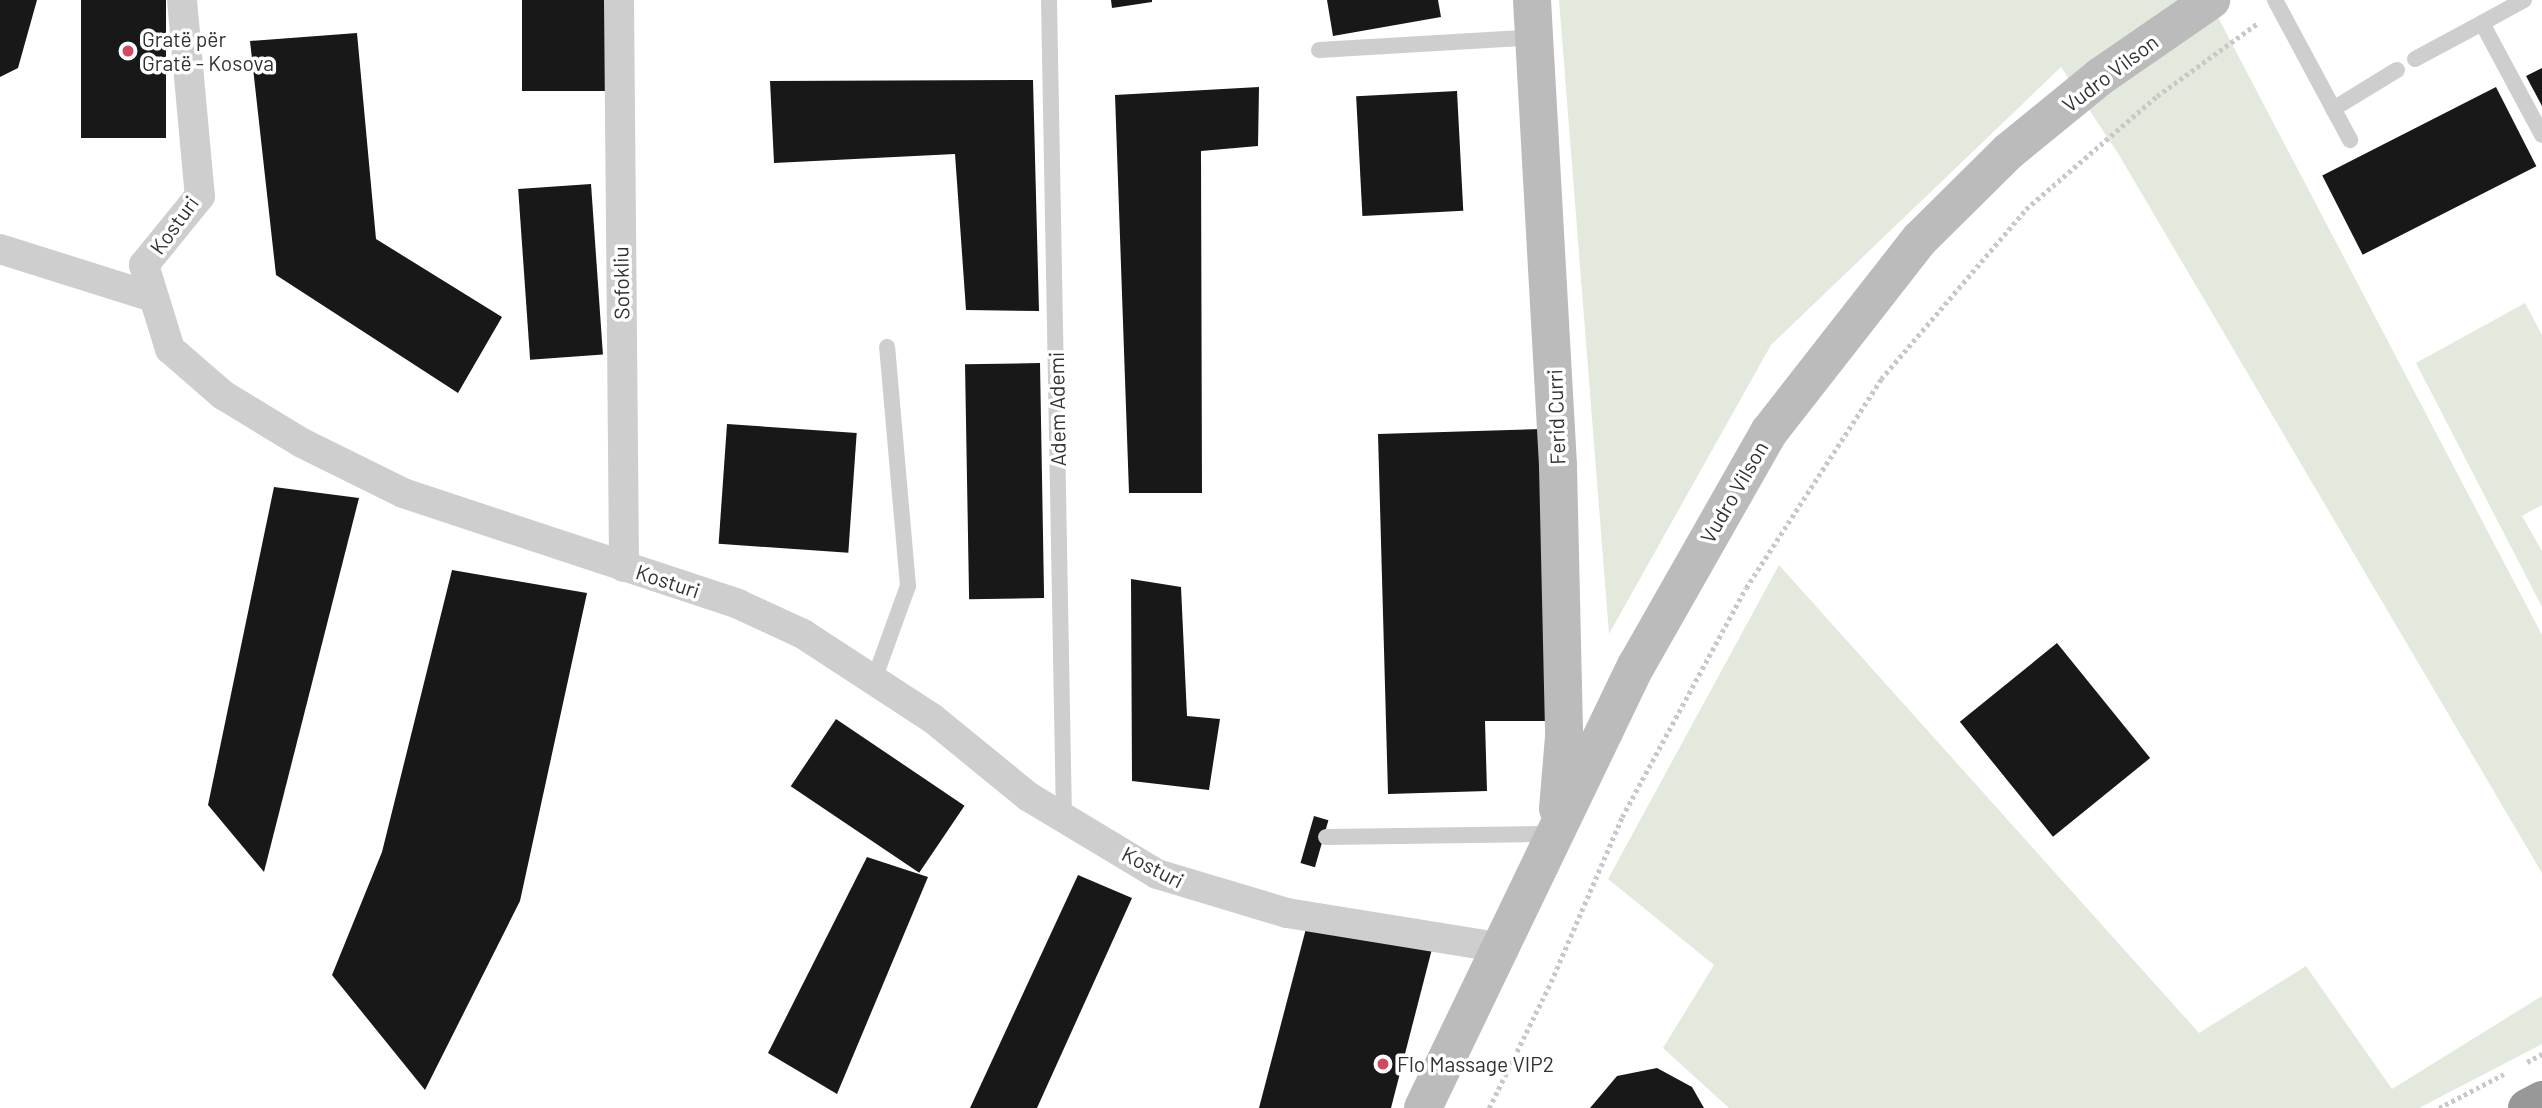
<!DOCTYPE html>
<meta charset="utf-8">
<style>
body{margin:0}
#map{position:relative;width:2542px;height:1108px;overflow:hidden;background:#fff;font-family:Barlow,sans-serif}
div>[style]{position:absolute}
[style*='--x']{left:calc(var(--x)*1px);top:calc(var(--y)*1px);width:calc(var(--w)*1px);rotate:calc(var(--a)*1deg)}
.green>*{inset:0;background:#e4e9de}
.building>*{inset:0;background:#181818;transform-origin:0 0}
.path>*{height:4.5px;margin-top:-2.25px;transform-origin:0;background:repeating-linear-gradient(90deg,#c8c8c8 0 3.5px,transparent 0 7px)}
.lane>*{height:16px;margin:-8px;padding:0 8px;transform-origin:8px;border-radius:8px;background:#cecece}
.street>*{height:30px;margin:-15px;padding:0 15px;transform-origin:15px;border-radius:15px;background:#cecece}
.secondary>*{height:38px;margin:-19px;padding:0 19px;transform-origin:19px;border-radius:19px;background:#bbb}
.highway>*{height:38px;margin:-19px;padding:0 19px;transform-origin:19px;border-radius:19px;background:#989898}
.dots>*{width:19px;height:19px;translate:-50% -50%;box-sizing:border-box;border:4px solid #fff;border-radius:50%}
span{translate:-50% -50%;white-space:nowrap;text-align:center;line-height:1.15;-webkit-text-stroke:7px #fff;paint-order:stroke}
.poi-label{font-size:21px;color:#313131}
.left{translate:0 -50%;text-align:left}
.street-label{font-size:21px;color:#313131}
</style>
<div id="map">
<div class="green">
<div style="clip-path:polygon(1559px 0,2209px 0,2542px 635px,2542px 873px,2119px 155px,2061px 67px,1771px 345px,1609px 634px)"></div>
<div style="clip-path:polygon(2525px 303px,2542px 335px,2542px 505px,2522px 516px,2542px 551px,2542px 607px,2416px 363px)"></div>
<div style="clip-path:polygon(1779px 565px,2199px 1033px,2306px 966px,2392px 1089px,2542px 996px,2542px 1044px,2419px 1108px,1729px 1108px,1663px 1048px,1714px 965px,1608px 879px)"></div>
</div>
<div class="building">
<div style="clip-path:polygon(0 0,37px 0,18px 68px,0 77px)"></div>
<div style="left:81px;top:0;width:85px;height:138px"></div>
<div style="left:522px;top:0;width:84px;height:91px"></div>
<div style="clip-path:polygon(1111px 0,1152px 0,1152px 2px,1112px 8px)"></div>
<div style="clip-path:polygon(1327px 0,1438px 0,1441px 17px,1333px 36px)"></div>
<div style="clip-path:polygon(357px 33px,376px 239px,502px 317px,458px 393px,276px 275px,250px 41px)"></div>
<div style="clip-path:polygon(2542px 68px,2542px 106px,2526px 76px)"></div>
<div style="clip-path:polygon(1033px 80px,1039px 311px,966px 310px,955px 154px,774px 163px,770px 81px)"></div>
<div style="clip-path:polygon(1259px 87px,1258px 146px,1201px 151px,1202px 493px,1129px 493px,1115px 95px)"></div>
<div style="left:2496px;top:87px;width:89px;height:195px;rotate:63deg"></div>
<div style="left:1457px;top:91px;width:120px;height:101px;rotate:87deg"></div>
<div style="left:591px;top:184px;width:171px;height:73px;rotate:86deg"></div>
<div style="left:1040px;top:363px;width:235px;height:75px;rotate:89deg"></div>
<div style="left:727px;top:424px;width:130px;height:120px;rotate:4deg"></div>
<div style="clip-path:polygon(1542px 429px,1556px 721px,1485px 721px,1487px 791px,1388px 794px,1378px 434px)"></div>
<div style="clip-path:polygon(274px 487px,359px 498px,264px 872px,208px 805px)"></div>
<div style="clip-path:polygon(452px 570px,587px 593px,520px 901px,425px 1090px,332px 975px,382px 852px)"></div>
<div style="clip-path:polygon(1131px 579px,1181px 587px,1187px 716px,1220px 719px,1209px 790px,1132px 781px)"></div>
<div style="left:2057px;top:643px;width:148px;height:125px;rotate:51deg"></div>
<div style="left:836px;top:719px;width:155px;height:81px;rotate:34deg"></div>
<div style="left:1314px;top:816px;width:15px;height:49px;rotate:16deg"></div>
<div style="clip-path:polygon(867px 857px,928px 877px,837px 1094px,768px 1053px)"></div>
<div style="clip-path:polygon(1078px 875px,1132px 898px,1037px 1108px,970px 1108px)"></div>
<div style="clip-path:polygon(1309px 917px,1432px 949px,1391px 1108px,1259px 1108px)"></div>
<div style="clip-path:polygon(1657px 1068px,1692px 1087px,1704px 1108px,1590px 1108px,1617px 1076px)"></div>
</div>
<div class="path">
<div style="--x:2527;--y:1062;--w:17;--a:-28"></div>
<div style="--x:1489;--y:1108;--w:140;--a:-63.8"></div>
<div style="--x:1551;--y:982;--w:180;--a:-66.7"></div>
<div style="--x:1622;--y:817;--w:260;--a:-61.6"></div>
<div style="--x:1746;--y:588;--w:249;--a:-57.1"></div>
<div style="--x:1881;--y:379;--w:223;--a:-49.5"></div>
<div style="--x:2026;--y:209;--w:173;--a:-40.8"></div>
<div style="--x:2157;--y:96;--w:125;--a:-35.9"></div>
<div style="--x:2439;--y:1108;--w:73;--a:-27.6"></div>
</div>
<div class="lane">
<div style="--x:1049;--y:0;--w:818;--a:88.95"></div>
<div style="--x:2275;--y:0;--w:159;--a:61.8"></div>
<div style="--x:2524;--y:0;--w:48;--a:151.3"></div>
<div style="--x:2482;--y:23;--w:127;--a:61.8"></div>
<div style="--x:1319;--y:50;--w:216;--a:-3.4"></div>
<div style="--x:2415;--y:59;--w:76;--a:-28.2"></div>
<div style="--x:2333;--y:109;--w:75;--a:-31.4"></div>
<div style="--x:875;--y:677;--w:97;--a:-70.1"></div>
<div style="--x:908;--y:586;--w:240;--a:-95"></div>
<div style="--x:1326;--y:837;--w:227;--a:-0.8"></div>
</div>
<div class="street">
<div style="--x:182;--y:0;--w:197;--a:84.8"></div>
<div style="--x:200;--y:196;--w:89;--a:129.1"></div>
<div style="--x:144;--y:265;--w:88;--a:72.8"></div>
<div style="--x:170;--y:349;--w:70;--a:41"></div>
<div style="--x:223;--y:395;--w:92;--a:31.3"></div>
<div style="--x:302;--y:443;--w:113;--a:26.3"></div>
<div style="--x:403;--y:493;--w:353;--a:18.3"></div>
<div style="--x:738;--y:604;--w:72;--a:24.8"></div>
<div style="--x:803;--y:634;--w:154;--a:33.1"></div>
<div style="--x:932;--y:718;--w:125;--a:39.2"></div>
<div style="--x:1029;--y:797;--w:149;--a:31"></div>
<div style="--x:1157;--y:874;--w:136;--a:16.7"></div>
<div style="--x:1287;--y:913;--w:218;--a:9.2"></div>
<div style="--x:619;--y:0;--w:567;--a:89.49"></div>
<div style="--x:0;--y:249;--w:159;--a:17.5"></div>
</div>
<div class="secondary">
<div style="--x:1532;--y:0;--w:467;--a:86.8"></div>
<div style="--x:1558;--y:466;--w:271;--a:88.7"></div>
<div style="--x:1564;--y:737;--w:72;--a:94.8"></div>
<div style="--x:1423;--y:1108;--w:491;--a:-64.3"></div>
<div style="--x:1636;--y:666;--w:269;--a:-60.4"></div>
<div style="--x:1769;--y:432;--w:245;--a:-52"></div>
<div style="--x:1920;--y:239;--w:125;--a:-44.7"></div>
<div style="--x:2009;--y:151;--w:119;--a:-39.2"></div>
<div style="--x:2101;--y:76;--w:134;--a:-34.6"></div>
</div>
<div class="highway">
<div style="--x:2527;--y:1108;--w:17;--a:-28"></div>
</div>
<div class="dots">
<div style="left:128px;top:51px;background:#d04a5d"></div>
<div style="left:1383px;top:1064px;background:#d04a5d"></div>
</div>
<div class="poi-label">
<span class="left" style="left:142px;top:51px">Gratë për<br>Gratë - Kosova</span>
<span class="left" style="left:1397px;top:1064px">Flo Massage VIP2</span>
</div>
<div class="street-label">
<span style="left:2110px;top:73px;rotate:-37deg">Vudro Vilson</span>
<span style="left:174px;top:225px;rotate:-54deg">Kosturi</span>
<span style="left:621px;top:283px;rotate:-91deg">Sofokliu</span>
<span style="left:1057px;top:409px;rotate:-91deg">Adem Ademi</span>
<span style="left:1556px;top:417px;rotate:-92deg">Ferid Curri</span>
<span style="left:1734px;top:492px;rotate:-60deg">Vudro Vilson</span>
<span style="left:668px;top:581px;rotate:18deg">Kosturi</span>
<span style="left:1153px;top:867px;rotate:27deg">Kosturi</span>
</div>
</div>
